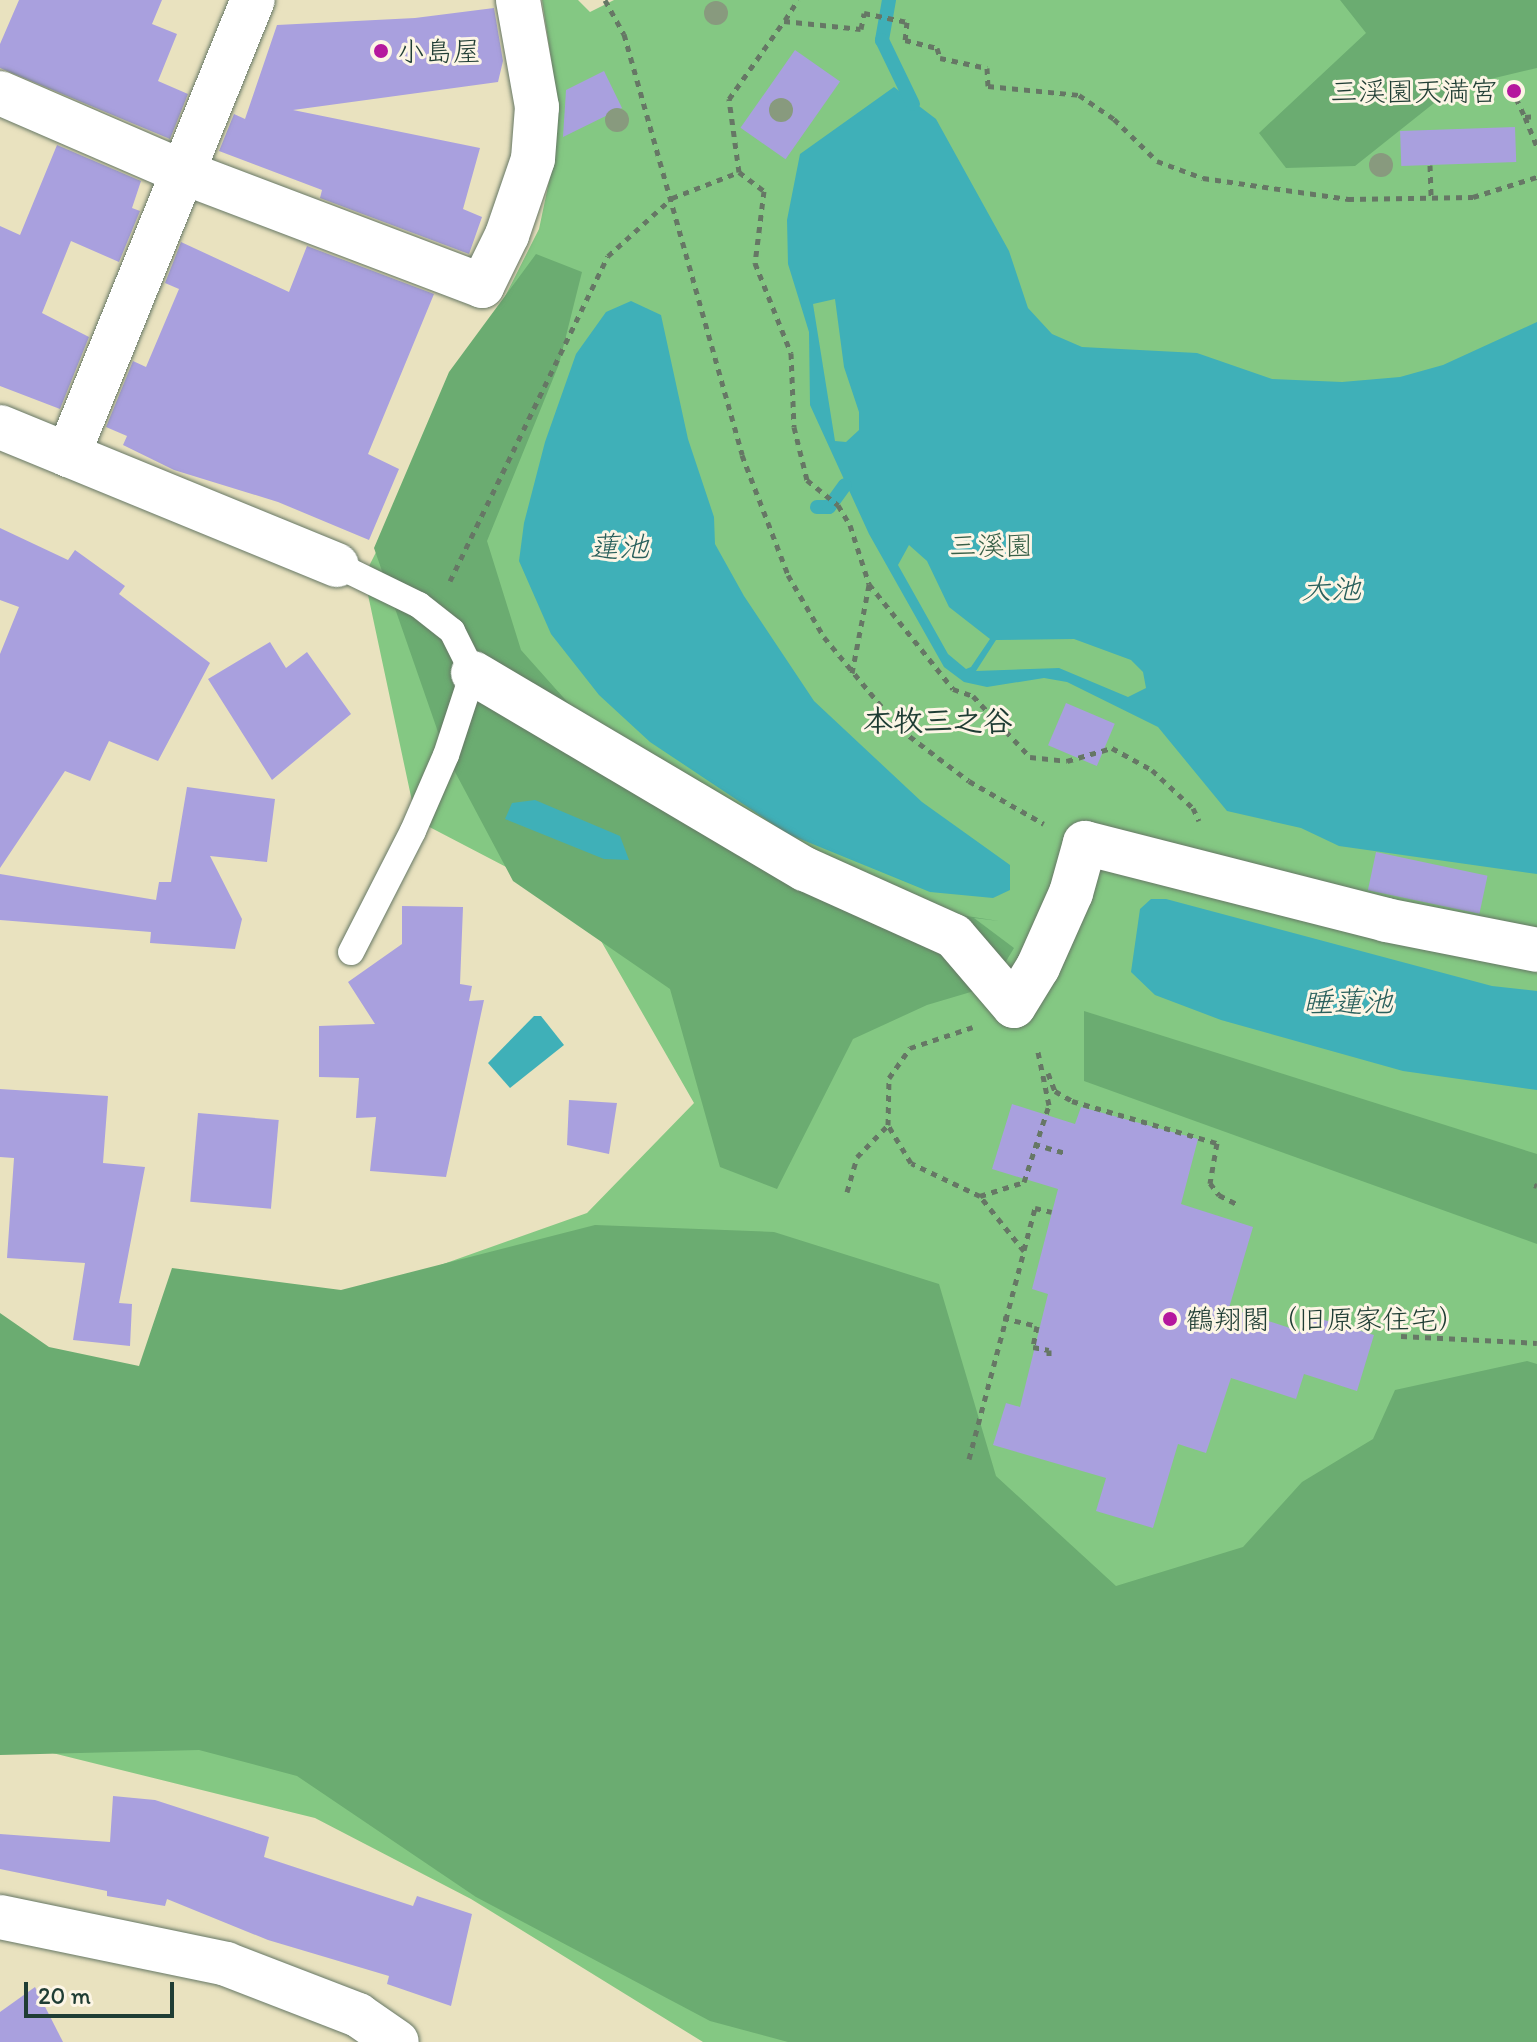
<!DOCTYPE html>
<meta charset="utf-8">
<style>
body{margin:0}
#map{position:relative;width:1537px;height:2042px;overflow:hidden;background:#e9e2bf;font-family:Itim,"Klee One",sans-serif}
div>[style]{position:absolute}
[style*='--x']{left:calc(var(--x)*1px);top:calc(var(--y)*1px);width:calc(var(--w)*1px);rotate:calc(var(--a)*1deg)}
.green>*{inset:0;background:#84c883}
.forest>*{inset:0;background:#6bac71}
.water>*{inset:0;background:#3fb0b8}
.stream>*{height:14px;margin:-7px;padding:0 7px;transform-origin:7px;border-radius:7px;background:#3fb0b8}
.building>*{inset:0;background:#a9a0de;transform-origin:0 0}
.path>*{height:5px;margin-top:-2.5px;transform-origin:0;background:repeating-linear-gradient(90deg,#667765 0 6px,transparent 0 12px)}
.roads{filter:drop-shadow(0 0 2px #667765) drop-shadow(0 0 2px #667765)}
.lane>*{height:26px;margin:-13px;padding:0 13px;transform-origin:13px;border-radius:13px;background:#fff}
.street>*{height:44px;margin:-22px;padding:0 22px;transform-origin:22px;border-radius:22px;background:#fff}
.secondary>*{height:44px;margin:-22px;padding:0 22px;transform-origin:22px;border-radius:22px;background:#fff}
.trees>*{width:24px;height:24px;margin:-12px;border-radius:50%;background:#889a7e}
.dots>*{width:22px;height:22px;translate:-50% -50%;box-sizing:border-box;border:4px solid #fcf5e5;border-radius:50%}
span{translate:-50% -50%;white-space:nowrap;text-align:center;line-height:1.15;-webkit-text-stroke:6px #fcf5e5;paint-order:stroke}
.poi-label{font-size:28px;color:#1f3d34}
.left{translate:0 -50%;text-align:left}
.right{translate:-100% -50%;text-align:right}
.park-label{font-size:28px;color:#386048}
.water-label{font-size:30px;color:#29605c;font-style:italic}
.neighbourhood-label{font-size:30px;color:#1f3d34;font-weight:700}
.scale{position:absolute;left:24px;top:1982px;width:150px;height:36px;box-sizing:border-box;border:4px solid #1f3d34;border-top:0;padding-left:10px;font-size:24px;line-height:28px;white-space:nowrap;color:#1f3d34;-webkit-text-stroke:6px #fcf5e5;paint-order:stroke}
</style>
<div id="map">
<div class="green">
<div style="clip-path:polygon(542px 0,578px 0,590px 12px,614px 0,1537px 0,1537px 2042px,703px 2042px,471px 1899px,315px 1818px,0 1740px,131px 1375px,587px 1213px,694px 1103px,581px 906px,416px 820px,364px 576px,539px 229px,555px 153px,553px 71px)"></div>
</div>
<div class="forest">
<div style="clip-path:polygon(1340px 0,1537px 0,1537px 68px,1453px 88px,1355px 166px,1286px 168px,1259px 133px,1366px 33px)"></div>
<div style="clip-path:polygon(536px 254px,582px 272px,559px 364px,487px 541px,521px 650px,595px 733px,902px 906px,999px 921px,974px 918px,1014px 948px,991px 986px,927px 1005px,853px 1039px,777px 1189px,720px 1167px,670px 989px,513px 881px,446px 755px,374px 548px,449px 372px)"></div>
<div style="clip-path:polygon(1084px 1011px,1537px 1154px,1537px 1244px,1084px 1081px)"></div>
<div style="clip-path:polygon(595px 1225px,774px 1232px,939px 1284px,996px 1476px,1116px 1586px,1243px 1547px,1302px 1482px,1373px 1439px,1395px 1390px,1527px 1361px,1537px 1364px,1537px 2042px,788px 2042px,710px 2021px,476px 1897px,297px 1776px,199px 1750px,0 1755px,0 1313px,49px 1347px,139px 1366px,172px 1268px,341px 1290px)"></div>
</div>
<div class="water">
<div style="clip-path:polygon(evenodd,894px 87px,936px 119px,1009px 251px,1028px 308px,1052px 334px,1082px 347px,1197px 353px,1272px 379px,1342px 382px,1400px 377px,1443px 365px,1537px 322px,1537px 874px,1339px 846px,1301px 828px,1227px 811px,1158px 727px,1067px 682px,1044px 678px,987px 687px,964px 682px,944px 667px,869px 534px,810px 405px,809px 332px,788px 264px,787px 220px,800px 154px,894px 87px,835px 299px,844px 367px,859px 412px,859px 430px,846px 442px,835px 441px,813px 304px,835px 299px,894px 87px,909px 545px,927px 561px,949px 607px,990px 639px,971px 667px,966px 669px,948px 654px,898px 565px,909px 545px,894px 87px,1074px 639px,1131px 660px,1143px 672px,1146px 688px,1128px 697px,1059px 668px,976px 671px,996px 640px,1074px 639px)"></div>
<div style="clip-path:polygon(631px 301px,661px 315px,688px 439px,714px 517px,715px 544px,744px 596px,814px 701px,922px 802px,1010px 865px,1010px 890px,993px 898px,930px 892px,788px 834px,650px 742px,599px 695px,551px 634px,519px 561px,524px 523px,545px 442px,576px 354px,606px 312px)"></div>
<div style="clip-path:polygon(535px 800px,620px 836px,629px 860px,604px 859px,505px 819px,512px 803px)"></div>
<div style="clip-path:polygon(1151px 899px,1166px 899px,1492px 986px,1537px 991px,1537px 1090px,1403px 1071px,1221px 1020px,1155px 995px,1131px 972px,1140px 909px)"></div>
<div style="clip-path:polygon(534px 1016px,541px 1016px,564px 1045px,510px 1088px,488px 1063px)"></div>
</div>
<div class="stream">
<div style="--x:889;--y:0;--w:41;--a:99.9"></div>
<div style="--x:882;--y:40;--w:71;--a:64.2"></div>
<div style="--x:817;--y:507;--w:12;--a:0"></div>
<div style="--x:829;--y:507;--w:27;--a:-54"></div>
</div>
<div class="building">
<div style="clip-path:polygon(19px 0,162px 0,152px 24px,177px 34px,158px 81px,188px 94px,170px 139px,0 68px,0 44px)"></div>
<div style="clip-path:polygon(494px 8px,503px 61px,498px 82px,293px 110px,480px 148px,463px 209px,482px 217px,469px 254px,320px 198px,322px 190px,219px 151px,234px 114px,245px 119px,277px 25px,415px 18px)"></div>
<div style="left:795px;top:50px;width:55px;height:95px;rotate:35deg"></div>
<div style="clip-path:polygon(604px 71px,622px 108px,563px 137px,566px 90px)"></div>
<div style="left:1515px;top:127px;width:35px;height:115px;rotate:88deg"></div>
<div style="clip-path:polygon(57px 145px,141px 181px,132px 208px,140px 211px,119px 262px,71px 241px,42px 313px,89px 337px,60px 409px,0 386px,0 226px,20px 235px)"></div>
<div style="clip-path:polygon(181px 242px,289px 292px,307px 246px,434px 294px,368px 454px,399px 469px,369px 540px,278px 502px,174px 470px,123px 445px,127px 436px,106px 427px,133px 361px,146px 367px,179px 289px,165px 283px)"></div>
<div style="clip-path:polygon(0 528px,68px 560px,75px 550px,125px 586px,119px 594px,210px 663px,158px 761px,109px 741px,90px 781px,65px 771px,0 868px,0 654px,19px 607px,0 600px)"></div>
<div style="clip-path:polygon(270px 642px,286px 668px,307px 652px,351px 714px,272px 780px,208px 679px)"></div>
<div style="left:1066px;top:703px;width:53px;height:46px;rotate:23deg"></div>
<div style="clip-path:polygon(187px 787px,275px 799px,267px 862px,210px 856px,242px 919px,235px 949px,150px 943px,151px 932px,0 920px,0 874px,156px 900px,159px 882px,171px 882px)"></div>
<div style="left:1376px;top:852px;width:114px;height:39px;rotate:12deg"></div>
<div style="clip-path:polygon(402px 906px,463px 907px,460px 984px,472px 986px,469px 1001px,484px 1000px,446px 1177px,370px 1171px,376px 1117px,356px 1118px,359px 1078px,319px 1077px,319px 1026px,375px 1024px,348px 982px,402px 944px)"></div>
<div style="clip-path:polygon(0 1089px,108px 1096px,103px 1163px,145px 1167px,119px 1303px,132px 1304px,130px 1346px,73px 1340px,85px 1263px,7px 1258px,14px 1158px,0 1157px)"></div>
<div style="clip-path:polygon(569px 1100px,617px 1103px,609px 1154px,567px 1145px)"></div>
<div style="clip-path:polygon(1012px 1104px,1075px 1124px,1081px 1107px,1198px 1139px,1181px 1204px,1253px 1227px,1229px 1308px,1305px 1333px,1311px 1316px,1374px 1335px,1357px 1391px,1304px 1374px,1296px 1399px,1231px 1378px,1206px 1453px,1178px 1444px,1153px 1528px,1096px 1511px,1106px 1478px,993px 1445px,1006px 1403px,1020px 1407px,1048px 1294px,1032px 1289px,1058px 1189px,992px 1169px)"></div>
<div style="left:198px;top:1113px;width:81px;height:89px;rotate:5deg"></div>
<div style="clip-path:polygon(113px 1796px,155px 1800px,269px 1837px,264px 1857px,413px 1906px,417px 1896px,472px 1914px,451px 2006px,387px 1984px,389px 1976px,268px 1940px,167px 1899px,165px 1906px,107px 1896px,107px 1891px,0 1869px,0 1834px,110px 1842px)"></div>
<div style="clip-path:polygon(35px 1987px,63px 2042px,0 2042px,0 2012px)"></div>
</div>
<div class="path">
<div style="--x:605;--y:0;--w:39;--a:61"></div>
<div style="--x:624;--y:34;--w:437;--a:74.3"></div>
<div style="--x:742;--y:455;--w:129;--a:69"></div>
<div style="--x:788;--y:575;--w:72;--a:59.9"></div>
<div style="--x:824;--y:637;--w:119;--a:50.4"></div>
<div style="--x:900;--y:729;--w:86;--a:37"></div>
<div style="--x:969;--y:781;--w:86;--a:29.8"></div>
<div style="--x:785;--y:20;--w:24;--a:-57"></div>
<div style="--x:1516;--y:98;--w:21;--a:65"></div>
<div style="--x:1525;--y:117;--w:12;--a:-5"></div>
<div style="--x:1525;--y:117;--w:31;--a:68"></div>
<div style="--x:1430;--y:165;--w:33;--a:88"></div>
<div style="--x:739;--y:172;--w:31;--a:37"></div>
<div style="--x:764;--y:191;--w:73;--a:97.1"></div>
<div style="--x:755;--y:263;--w:97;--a:68.2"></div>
<div style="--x:791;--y:353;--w:74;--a:87.7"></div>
<div style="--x:794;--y:427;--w:55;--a:76.2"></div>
<div style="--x:807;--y:480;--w:40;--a:39"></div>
<div style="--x:838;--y:505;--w:23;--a:59"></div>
<div style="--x:850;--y:525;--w:62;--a:72.1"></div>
<div style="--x:869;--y:584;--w:134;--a:51.3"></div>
<div style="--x:953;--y:689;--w:21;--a:19"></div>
<div style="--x:973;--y:696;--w:83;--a:46.9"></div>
<div style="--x:1030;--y:757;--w:37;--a:6"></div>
<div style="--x:1067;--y:761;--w:47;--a:-16.1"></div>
<div style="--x:1112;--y:748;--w:46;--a:28.8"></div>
<div style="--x:1152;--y:770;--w:56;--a:42.8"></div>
<div style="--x:1193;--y:808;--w:14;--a:65"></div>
<div style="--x:450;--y:581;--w:361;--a:-64.1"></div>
<div style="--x:608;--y:256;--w:86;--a:-42.2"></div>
<div style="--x:672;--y:198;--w:72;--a:-21.2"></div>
<div style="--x:739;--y:172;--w:74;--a:-97.8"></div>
<div style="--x:729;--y:99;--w:95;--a:-54.8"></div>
<div style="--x:784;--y:21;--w:77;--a:5.9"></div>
<div style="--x:861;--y:29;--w:16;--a:-79"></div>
<div style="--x:864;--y:13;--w:44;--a:11.8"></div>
<div style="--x:907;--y:22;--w:18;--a:96"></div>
<div style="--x:905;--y:40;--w:33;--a:14"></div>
<div style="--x:937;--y:48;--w:10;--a:73"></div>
<div style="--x:940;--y:58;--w:48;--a:12"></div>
<div style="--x:987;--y:68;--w:18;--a:87"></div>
<div style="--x:988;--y:86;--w:91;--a:5.6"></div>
<div style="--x:1079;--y:95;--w:42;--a:34.4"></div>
<div style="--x:1114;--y:119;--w:60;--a:44.3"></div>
<div style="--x:1157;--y:161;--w:49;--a:20.3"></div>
<div style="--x:1203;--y:178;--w:147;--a:8.2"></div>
<div style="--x:1348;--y:199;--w:125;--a:-0.9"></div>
<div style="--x:1473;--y:197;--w:67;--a:-17.4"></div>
<div style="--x:852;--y:673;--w:90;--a:-79.1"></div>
<div style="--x:1048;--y:1073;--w:19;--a:69"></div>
<div style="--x:1055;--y:1091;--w:20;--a:30"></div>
<div style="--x:1072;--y:1101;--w:151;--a:16.2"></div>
<div style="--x:1217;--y:1143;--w:41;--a:99.9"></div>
<div style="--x:1210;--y:1183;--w:15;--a:53"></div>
<div style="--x:1219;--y:1195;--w:22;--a:27"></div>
<div style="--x:1034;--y:1144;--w:35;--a:16"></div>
<div style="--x:1534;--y:1185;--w:3;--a:18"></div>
<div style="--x:847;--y:1192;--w:36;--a:-74"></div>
<div style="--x:857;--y:1157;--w:45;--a:-45.9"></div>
<div style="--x:980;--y:1196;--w:46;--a:-17.7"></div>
<div style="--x:1024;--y:1182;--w:81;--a:-72"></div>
<div style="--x:1049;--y:1105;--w:59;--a:-101.7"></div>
<div style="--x:1024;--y:1250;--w:43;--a:-75.3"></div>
<div style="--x:1035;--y:1208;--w:17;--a:13"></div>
<div style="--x:1003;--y:1318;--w:35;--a:13"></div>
<div style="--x:1037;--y:1326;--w:21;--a:101"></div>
<div style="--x:1033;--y:1347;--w:16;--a:11"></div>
<div style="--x:1049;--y:1350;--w:7;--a:90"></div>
<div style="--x:1401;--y:1336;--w:136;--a:2.9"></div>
<div style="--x:969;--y:1459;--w:215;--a:-75.2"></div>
<div style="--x:1024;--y:1251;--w:70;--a:-128.7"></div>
<div style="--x:980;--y:1196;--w:76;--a:-154.4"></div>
<div style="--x:911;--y:1163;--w:44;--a:-121.2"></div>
<div style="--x:888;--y:1125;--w:47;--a:-88.8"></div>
<div style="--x:889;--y:1078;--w:37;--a:-55"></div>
<div style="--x:910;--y:1048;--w:66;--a:-18.4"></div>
</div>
<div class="roads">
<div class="lane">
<div style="--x:337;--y:565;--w:91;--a:26"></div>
<div style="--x:419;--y:605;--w:42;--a:38.2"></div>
<div style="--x:452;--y:631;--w:47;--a:63.4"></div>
<div style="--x:473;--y:673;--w:86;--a:108.2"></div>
<div style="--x:446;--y:755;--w:83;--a:113.5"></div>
<div style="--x:413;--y:831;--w:136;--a:117.1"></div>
</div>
<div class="street">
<div style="--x:0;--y:93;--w:202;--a:23.4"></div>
<div style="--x:185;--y:173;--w:318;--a:20.8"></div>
<div style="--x:482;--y:286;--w:57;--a:-63.9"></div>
<div style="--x:507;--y:235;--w:80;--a:-71.1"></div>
<div style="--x:533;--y:159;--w:52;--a:-85.6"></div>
<div style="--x:537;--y:107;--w:109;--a:-100.1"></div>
<div style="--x:0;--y:427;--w:364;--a:22.3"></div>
<div style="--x:68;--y:455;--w:491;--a:-67.9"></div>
<div style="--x:473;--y:673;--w:386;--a:30.6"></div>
<div style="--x:805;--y:869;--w:163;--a:24.2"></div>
<div style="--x:954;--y:936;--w:92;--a:49.4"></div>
<div style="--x:1014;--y:1006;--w:46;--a:-58.4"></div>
<div style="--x:1038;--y:967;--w:81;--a:-66"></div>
<div style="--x:1071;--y:893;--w:52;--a:-74.4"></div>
<div style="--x:1085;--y:843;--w:311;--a:14.3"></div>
<div style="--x:1386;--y:920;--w:154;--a:11.2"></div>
</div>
<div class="secondary">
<div style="--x:0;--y:1917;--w:231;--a:11.7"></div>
<div style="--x:226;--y:1964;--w:142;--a:21.1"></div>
<div style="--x:358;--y:2015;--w:47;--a:34.7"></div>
</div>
</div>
<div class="trees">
<div style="left:716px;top:13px"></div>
<div style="left:781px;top:110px"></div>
<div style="left:617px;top:120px"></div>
<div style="left:1381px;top:165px"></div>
</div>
<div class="dots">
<div style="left:381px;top:51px;background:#b5179e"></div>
<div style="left:1514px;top:91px;background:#b5179e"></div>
<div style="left:1170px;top:1319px;background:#b5179e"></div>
</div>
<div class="poi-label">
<span class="left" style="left:397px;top:51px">小島屋</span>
<span class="right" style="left:1498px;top:91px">三渓園天満宮</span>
<span class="left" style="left:1186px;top:1319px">鶴翔閣（旧原家住宅）</span>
</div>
<div class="park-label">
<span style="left:991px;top:545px">三溪園</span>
</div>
<div class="water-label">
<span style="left:619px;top:547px">蓮池</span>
<span style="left:1331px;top:589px">大池</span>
<span style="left:1348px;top:1002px">睡蓮池</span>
</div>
<div class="neighbourhood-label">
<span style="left:938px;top:721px">本牧三之谷</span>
</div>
<div class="scale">20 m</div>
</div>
